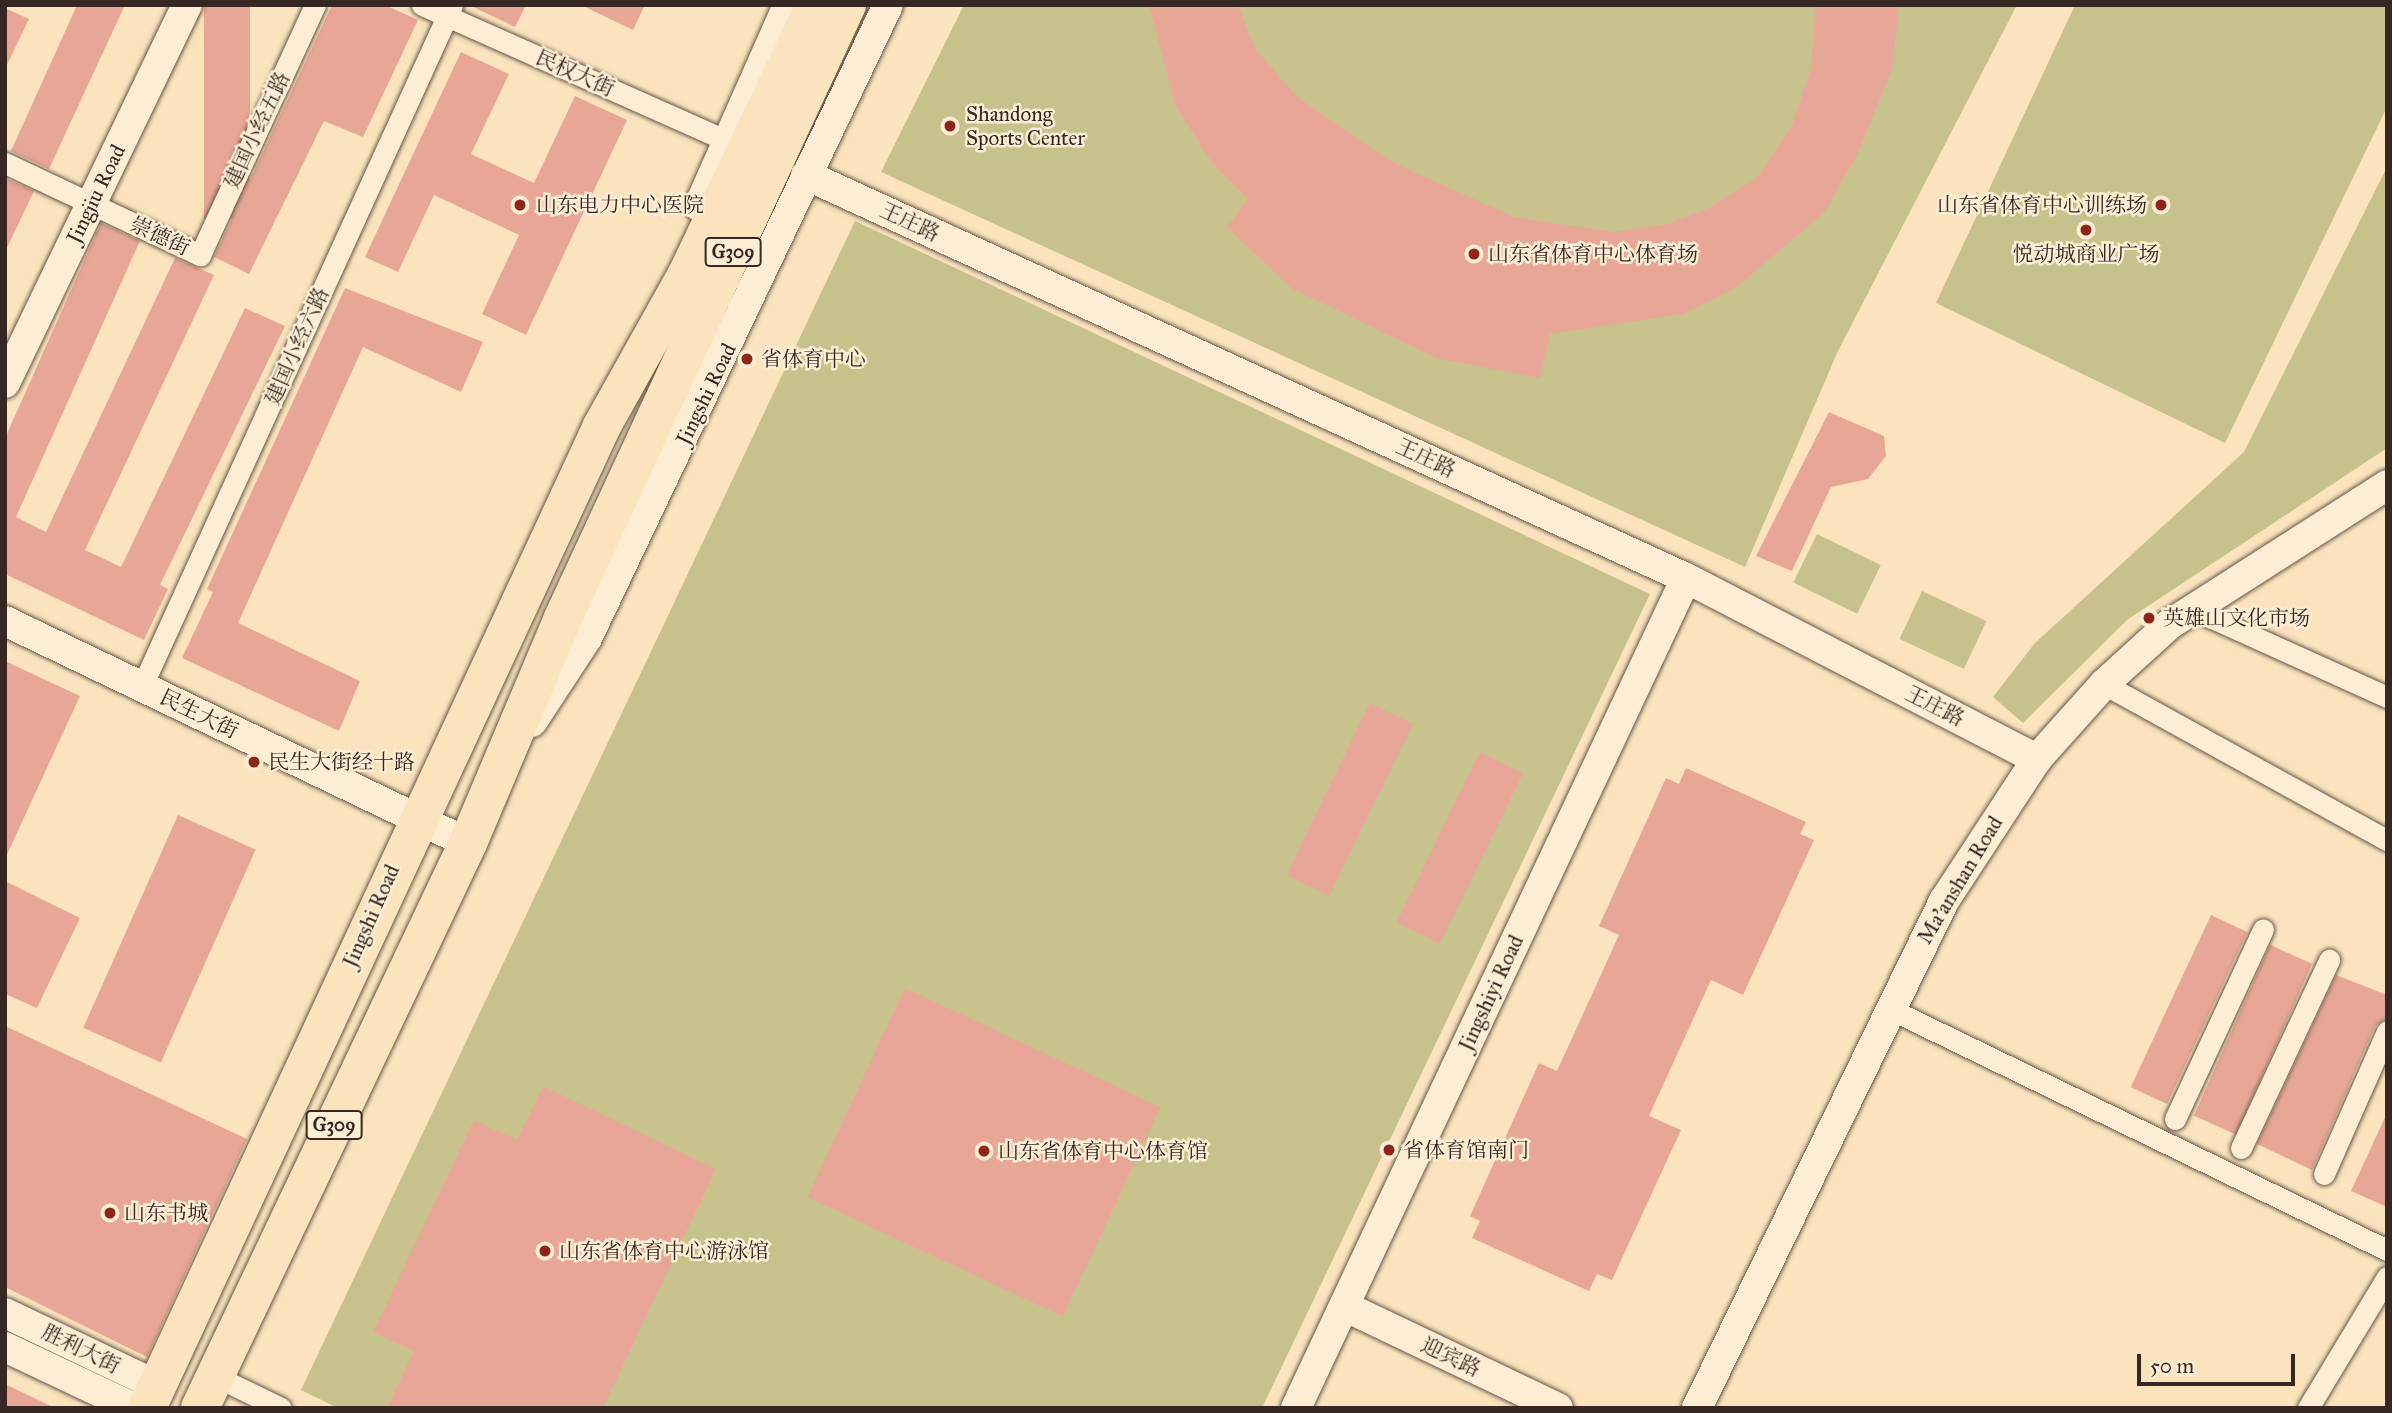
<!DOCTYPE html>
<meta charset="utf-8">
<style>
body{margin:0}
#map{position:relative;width:2392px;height:1413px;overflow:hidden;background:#fbe4bd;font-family:"IM FELL Great Primer","Noto Serif SC",serif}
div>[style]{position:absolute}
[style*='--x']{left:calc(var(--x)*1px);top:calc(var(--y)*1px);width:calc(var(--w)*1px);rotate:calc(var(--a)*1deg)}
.green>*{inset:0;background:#c7c18c;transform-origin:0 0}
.building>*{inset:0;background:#e8a796;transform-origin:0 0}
.roads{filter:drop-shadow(0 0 2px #675649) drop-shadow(0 0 2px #675649)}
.street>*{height:21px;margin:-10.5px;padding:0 10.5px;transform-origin:10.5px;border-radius:10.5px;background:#fcedd4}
.secondary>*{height:30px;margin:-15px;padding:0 15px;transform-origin:15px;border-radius:15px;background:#fcedd4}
.highway>*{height:38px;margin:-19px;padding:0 19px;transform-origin:19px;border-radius:19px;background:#fbe4bd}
.dots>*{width:19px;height:19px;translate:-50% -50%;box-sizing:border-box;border:4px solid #fcedd4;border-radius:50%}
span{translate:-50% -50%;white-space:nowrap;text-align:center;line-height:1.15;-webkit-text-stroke:5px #fcedd4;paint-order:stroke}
.shield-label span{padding:2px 5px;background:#fcedd4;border:2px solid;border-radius:5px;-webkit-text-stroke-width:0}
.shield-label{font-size:19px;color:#362722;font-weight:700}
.street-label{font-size:21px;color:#362722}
.poi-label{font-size:21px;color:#362722}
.left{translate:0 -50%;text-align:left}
.right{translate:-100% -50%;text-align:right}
.frame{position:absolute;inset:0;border:7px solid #362722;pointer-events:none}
.scale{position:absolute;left:2137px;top:1354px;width:158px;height:32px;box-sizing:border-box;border:4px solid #362722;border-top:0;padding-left:9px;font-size:21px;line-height:24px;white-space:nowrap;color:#362722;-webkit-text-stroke:5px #fcedd4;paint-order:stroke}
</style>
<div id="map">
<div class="green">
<div style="clip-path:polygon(964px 5px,2017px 5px,1838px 351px,1745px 567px,881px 172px)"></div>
<div style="clip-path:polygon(2075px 5px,2387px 5px,2387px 107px,2225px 443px,1936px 303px)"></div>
<div style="clip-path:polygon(2387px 167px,2387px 448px,2127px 620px,2023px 723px,1993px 697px,2035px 643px,2244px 452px)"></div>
<div style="clip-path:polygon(855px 221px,1650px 594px,1262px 1408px,338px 1408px,301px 1390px)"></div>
<div style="left:1817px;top:534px;width:71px;height:54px;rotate:26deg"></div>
<div style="left:1922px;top:591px;width:71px;height:53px;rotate:25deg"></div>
</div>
<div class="building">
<div style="clip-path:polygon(77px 5px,125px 5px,49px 169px,11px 151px)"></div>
<div style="left:204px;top:5px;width:46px;height:214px"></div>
<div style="clip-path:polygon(332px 5px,385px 5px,418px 20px,363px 137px,324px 121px,249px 274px,214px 257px)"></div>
<div style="clip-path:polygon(469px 5px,526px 5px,515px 27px)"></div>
<div style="clip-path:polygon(581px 5px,645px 5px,633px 30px)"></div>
<div style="clip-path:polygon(1149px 5px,1238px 5px,1255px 48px,1297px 97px,1394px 163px,1514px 217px,1613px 232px,1668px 224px,1709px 208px,1758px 177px,1792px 125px,1811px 68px,1816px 5px,1899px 5px,1892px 69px,1858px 153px,1824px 213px,1735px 288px,1683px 314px,1550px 334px,1540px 378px,1436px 358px,1291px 288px,1227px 227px,1248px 199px,1213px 164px,1176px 107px)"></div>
<div style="clip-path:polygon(5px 8px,29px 19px,5px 69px)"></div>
<div style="clip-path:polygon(461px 52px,509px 74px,471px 154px,534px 183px,575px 96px,627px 120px,526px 335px,482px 314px,519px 235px,434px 195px,398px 272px,365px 257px)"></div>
<div style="clip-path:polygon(5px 178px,34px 191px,5px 252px)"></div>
<div style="clip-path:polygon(101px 223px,140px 241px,16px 517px,46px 532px,175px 258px,214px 275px,85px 550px,121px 567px,245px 308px,285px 326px,160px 585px,168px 589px,144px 640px,5px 574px,5px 438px)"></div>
<div style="clip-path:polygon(345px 288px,483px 342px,461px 392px,363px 347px,238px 623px,360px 681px,339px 731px,182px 658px,213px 592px,207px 589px)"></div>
<div style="clip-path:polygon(1829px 412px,1884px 436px,1886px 456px,1868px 479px,1831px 487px,1792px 571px,1756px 556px)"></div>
<div style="clip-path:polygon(5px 661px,80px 696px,5px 859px)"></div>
<div style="left:1370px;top:703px;width:48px;height:191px;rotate:26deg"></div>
<div style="left:1480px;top:752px;width:48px;height:190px;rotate:26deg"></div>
<div style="clip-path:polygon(1686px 768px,1806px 822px,1800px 834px,1814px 840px,1743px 995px,1711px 980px,1649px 1116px,1681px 1130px,1612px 1280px,1597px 1274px,1589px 1291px,1472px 1238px,1480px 1221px,1470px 1216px,1539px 1063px,1557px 1071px,1619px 935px,1599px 926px,1666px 778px,1679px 784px)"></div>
<div style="left:178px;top:815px;width:85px;height:233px;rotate:24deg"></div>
<div style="clip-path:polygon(5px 881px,80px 918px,37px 1008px,5px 994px)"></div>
<div style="left:2211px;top:915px;width:40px;height:190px;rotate:25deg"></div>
<div style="left:2270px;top:945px;width:46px;height:187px;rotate:24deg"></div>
<div style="clip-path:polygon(2336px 975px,2387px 995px,2387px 1018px,2375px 1026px,2312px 1170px,2257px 1144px)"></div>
<div style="left:905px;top:988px;width:282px;height:231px;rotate:25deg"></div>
<div style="clip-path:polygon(5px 1026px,247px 1139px,147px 1357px,5px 1287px)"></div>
<div style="clip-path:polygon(543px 1086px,716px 1169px,603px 1408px,387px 1408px,414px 1351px,373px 1332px,474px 1120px,517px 1140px)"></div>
<div style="clip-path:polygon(2387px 1113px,2387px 1207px,2351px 1191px)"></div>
<div style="clip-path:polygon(5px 1384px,55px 1408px,5px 1408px)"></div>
</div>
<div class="roads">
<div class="street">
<div style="--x:422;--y:5;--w:335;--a:24"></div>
<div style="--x:5;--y:163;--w:216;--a:25.3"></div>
<div style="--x:200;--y:255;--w:275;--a:-65.3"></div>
<div style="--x:2190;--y:608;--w:216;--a:24.3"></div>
<div style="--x:2104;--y:684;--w:323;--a:28.9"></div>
<div style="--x:142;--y:686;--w:748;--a:-65.52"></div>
<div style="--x:1888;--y:1008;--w:555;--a:25.87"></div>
<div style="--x:2175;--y:1119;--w:209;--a:-65.1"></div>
<div style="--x:2241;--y:1148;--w:208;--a:-64.9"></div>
<div style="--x:2324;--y:1174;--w:156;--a:-66.2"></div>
<div style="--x:215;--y:1376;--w:73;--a:25.9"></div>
<div style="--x:2308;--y:1408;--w:153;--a:-58.9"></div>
</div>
<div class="secondary">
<div style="--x:806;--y:175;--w:968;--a:24.61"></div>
<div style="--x:1686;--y:578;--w:395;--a:27.3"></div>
<div style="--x:699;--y:206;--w:220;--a:-66.1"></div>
<div style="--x:5;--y:383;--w:420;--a:-64.3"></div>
<div style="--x:5;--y:621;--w:513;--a:25.62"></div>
<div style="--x:532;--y:722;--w:100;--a:-56.8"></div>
<div style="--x:587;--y:638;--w:701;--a:-64.57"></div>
<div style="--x:1344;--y:1306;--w:237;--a:25.5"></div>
<div style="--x:5;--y:1313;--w:170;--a:25.5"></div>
<div style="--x:5;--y:1347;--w:143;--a:25.3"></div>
<div style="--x:1296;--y:1408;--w:917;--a:-64.83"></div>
<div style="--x:1697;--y:1408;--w:564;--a:-64.03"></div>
<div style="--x:1944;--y:901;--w:170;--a:-56.8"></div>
<div style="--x:2037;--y:759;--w:101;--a:-48.2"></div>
<div style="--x:2104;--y:684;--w:89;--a:-42.3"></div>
<div style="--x:2170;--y:624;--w:258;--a:-32.6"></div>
</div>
<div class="highway">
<div style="--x:147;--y:1408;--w:1082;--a:-65.14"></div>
<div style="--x:602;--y:426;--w:172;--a:-60.8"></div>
<div style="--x:686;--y:276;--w:300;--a:-64.5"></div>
<div style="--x:200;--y:1408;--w:625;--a:-64.62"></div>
<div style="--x:468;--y:843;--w:242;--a:-67.1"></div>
<div style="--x:562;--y:620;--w:678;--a:-65.14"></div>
</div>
</div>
<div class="dots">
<div style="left:950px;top:126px;background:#8f2418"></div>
<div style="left:520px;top:205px;background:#8f2418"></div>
<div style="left:2161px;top:205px;background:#8f2418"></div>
<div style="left:2086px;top:230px;background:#8f2418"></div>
<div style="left:1474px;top:254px;background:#8f2418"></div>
<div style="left:747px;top:359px;background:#8f2418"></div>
<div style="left:2149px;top:618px;background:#8f2418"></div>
<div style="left:254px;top:762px;background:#8f2418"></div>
<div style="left:1389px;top:1150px;background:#8f2418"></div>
<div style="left:984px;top:1151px;background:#8f2418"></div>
<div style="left:110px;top:1213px;background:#8f2418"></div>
<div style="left:545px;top:1251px;background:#8f2418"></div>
</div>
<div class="shield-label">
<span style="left:733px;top:252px">G309</span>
<span style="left:334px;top:1125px">G309</span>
</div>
<div class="street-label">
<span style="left:575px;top:73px;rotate:24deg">民权大街</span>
<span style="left:257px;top:130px;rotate:-65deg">建国小经五路</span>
<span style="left:96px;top:194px;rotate:-64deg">Jingjiu Road</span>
<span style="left:910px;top:222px;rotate:25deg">王庄路</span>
<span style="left:160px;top:236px;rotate:25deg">崇德街</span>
<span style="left:297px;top:346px;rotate:-66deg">建国小经六路</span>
<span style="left:706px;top:394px;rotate:-64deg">Jingshi Road</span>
<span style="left:1426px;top:458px;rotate:25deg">王庄路</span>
<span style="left:1935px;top:706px;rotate:27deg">王庄路</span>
<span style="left:199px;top:714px;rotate:26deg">民生大街</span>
<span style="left:1960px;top:880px;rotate:-59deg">Ma'anshan Road</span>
<span style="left:371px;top:916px;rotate:-66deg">Jingshi Road</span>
<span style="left:1491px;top:993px;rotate:-65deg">Jingshiyi Road</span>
<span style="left:81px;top:1349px;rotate:26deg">胜利大街</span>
<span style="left:1451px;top:1357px;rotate:25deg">迎宾路</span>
</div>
<div class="poi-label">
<span class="left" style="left:966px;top:126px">Shandong<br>Sports Center</span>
<span class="left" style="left:536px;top:205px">山东电力中心医院</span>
<span class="right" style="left:2147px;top:205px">山东省体育中心训练场</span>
<span class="left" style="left:1488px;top:254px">山东省体育中心体育场</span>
<span style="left:2086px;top:254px">悦动城商业广场</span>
<span class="left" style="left:761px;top:359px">省体育中心</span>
<span class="left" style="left:2163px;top:618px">英雄山文化市场</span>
<span class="left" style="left:268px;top:762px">民生大街经十路</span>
<span class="left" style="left:1403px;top:1150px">省体育馆南门</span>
<span class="left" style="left:998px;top:1151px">山东省体育中心体育馆</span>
<span class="left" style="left:124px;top:1213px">山东书城</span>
<span class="left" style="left:559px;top:1251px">山东省体育中心游泳馆</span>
</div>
<div class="frame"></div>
<div class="scale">50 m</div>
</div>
